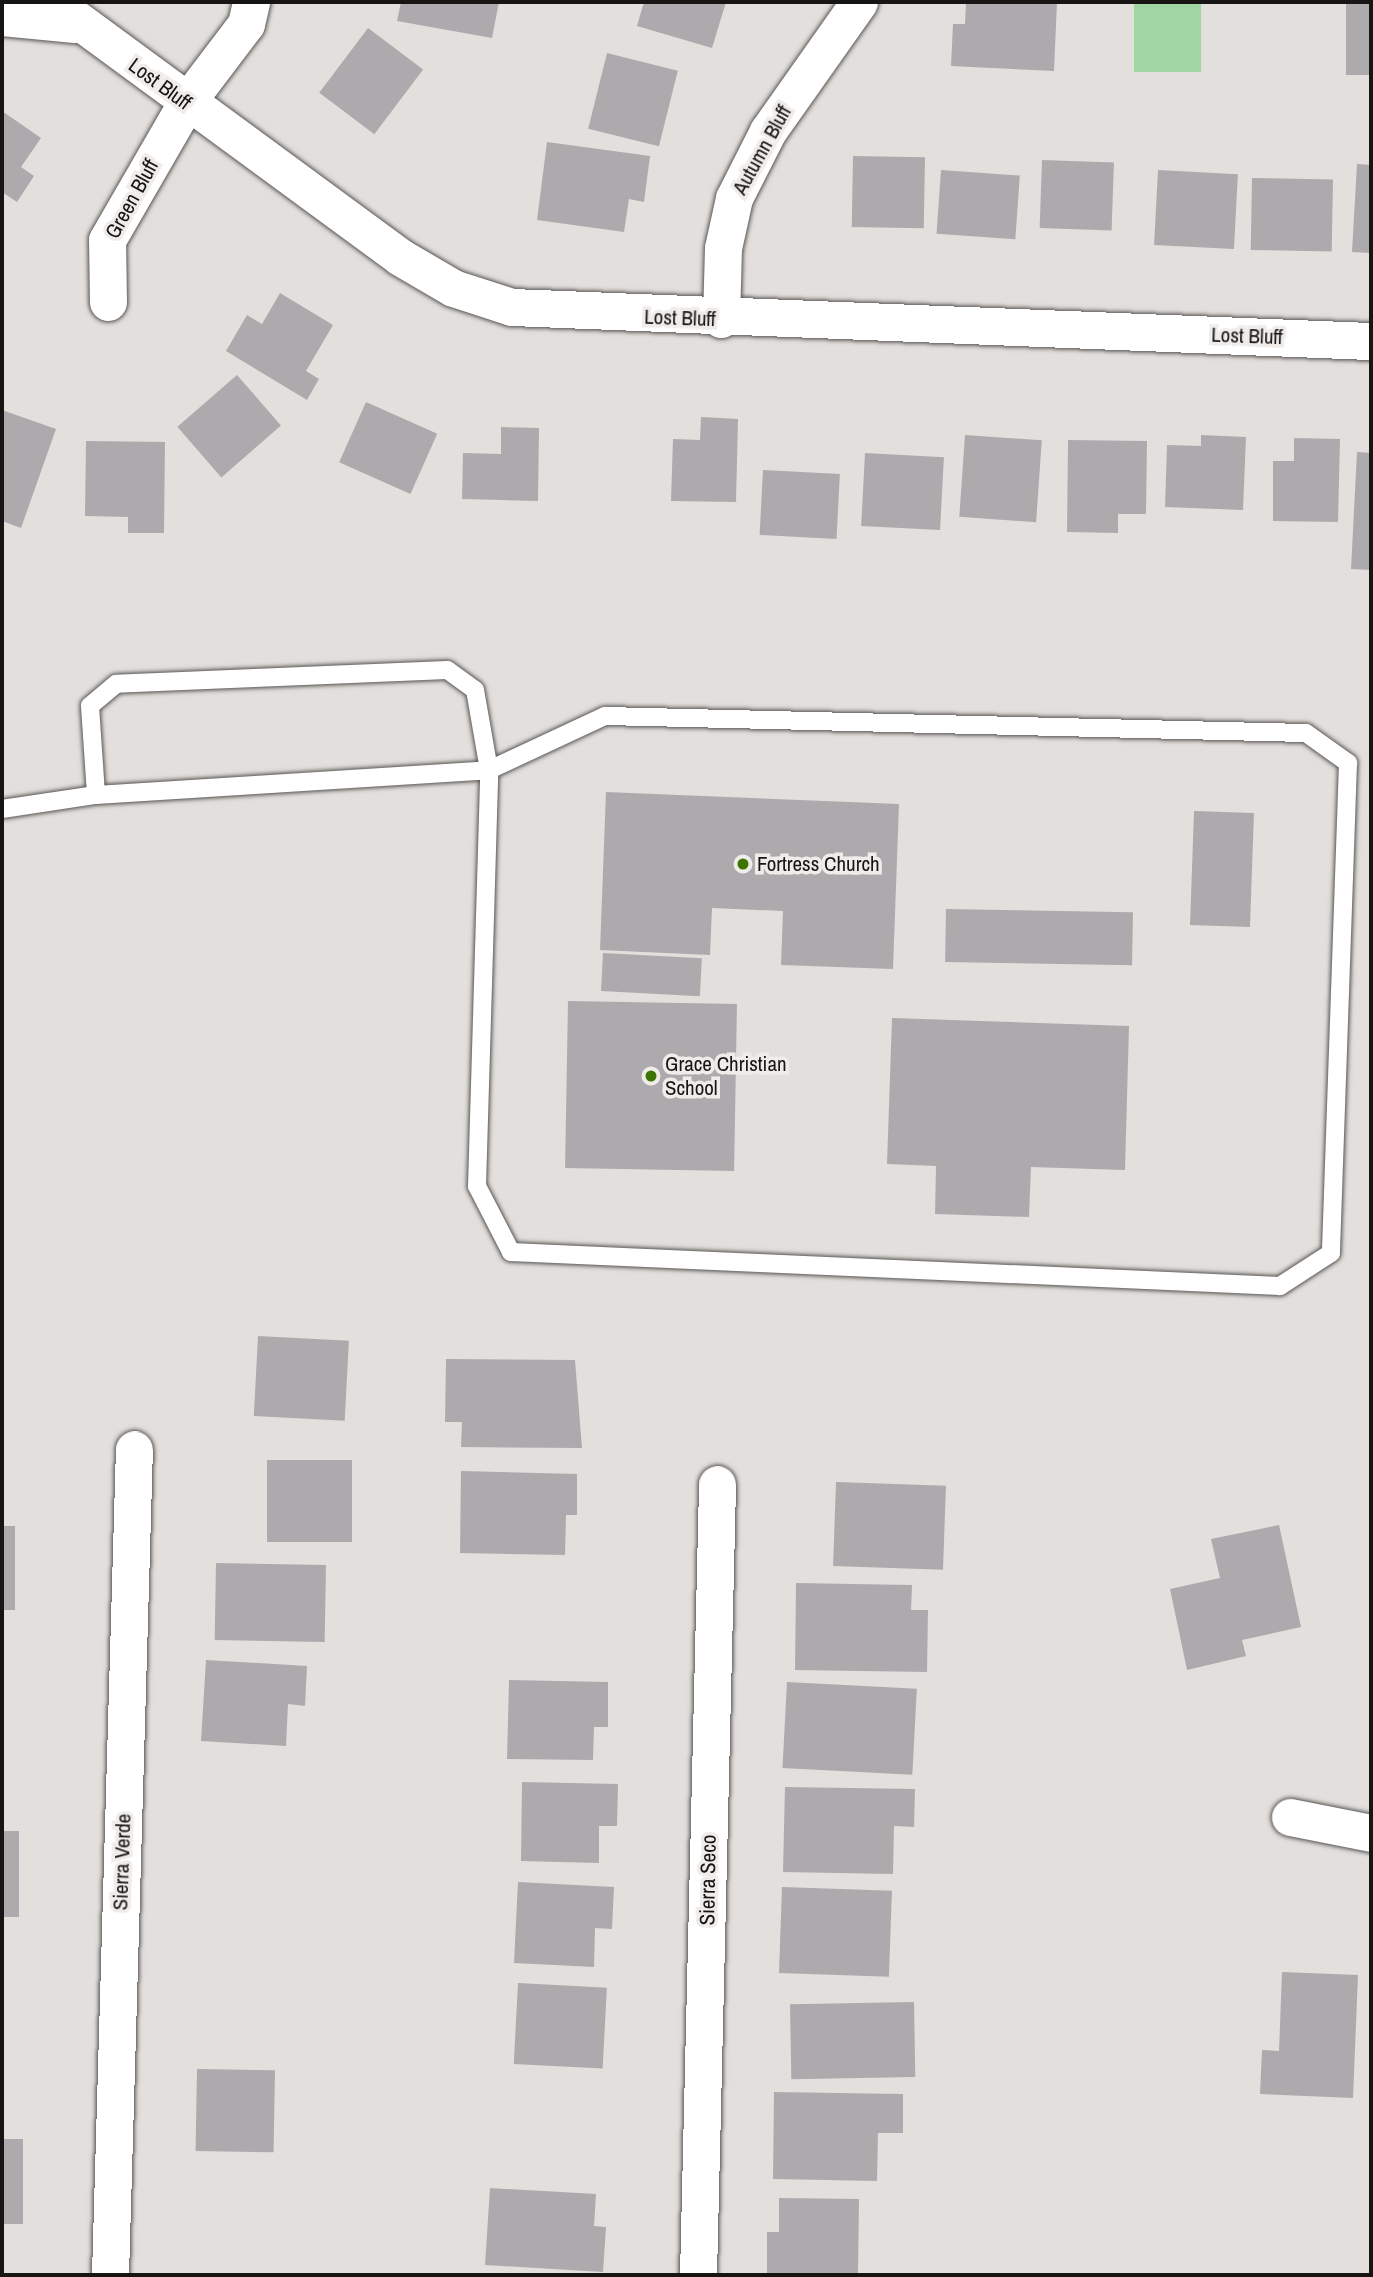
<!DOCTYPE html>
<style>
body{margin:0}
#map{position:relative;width:1373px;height:2277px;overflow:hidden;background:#e2dfdc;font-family:"Archivo Narrow",sans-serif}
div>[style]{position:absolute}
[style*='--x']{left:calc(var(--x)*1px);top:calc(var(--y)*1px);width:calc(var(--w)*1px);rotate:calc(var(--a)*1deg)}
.green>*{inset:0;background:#9fd6a2;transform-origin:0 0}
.building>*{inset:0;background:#adaaad;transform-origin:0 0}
.roads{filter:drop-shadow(0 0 2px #595654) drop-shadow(0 0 2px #595654)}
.service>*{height:18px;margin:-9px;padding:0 9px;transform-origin:9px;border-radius:9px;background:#fff}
.minor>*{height:37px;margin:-18.5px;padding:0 18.5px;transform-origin:18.5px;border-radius:18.5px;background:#fff}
.dots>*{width:19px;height:19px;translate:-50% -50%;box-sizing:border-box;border:4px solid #efece9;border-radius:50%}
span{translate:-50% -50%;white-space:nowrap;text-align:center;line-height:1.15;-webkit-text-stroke:7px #efece9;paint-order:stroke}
.street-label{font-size:21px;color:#161514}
.poi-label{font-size:21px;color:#161514}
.left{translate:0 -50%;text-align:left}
.frame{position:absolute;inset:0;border:4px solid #161514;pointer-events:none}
</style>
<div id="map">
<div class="green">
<div style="left:1134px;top:2px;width:67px;height:70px"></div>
</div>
<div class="building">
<div style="clip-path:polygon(401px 2px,499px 2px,492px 38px,397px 21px)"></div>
<div style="clip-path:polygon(644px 2px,726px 2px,712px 48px,637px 26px)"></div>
<div style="clip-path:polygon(966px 2px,1057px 2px,1054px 71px,951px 66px,953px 24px,965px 24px)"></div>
<div style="left:1346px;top:2px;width:25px;height:73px"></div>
<div style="left:368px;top:28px;width:69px;height:81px;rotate:37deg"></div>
<div style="left:607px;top:53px;width:73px;height:78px;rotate:14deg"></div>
<div style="clip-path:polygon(2px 111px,41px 138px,21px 167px,34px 176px,17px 202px,2px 192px)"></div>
<div style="clip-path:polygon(547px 142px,650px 156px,644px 202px,629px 199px,624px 232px,537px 220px)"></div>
<div style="left:853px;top:156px;width:72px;height:71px;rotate:1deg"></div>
<div style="left:1042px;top:160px;width:72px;height:68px;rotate:2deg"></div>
<div style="clip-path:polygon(1357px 164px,1371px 165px,1371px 253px,1352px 252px)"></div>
<div style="left:941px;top:170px;width:79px;height:64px;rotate:4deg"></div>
<div style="left:1158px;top:170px;width:80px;height:75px;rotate:3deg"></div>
<div style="left:1252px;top:178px;width:81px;height:72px;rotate:1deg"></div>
<div style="clip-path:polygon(280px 293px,333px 325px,306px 371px,319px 379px,307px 400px,226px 351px,247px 315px,262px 324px)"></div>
<div style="left:237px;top:375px;width:67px;height:79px;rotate:49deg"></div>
<div style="left:366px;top:402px;width:78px;height:66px;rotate:24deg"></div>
<div style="clip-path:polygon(2px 410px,56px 429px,21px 528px,2px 521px)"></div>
<div style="clip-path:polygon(701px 417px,738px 419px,736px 502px,671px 501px,673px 439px,700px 440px)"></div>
<div style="clip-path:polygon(501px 427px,539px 428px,538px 501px,462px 499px,463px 453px,501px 454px)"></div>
<div style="left:965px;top:435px;width:77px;height:82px;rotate:4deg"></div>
<div style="clip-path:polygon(1201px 435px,1246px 437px,1243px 510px,1165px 507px,1167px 445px,1201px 446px)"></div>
<div style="clip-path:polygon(1294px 438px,1340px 439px,1338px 522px,1273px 521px,1273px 461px,1294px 461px)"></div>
<div style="clip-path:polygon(1068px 440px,1147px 441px,1146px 514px,1118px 514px,1118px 533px,1067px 532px)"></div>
<div style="clip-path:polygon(86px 441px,165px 442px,164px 533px,128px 533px,128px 517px,85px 516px)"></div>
<div style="clip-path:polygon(1357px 452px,1371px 453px,1371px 570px,1351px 569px)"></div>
<div style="left:865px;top:453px;width:79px;height:73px;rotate:3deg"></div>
<div style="left:763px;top:470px;width:77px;height:65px;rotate:3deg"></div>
<div style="clip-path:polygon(606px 792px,899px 804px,893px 969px,781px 965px,783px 911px,712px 908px,710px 955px,600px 950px)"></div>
<div style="left:1194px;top:811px;width:60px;height:114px;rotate:2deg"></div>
<div style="left:946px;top:909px;width:187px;height:53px;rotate:1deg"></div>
<div style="left:603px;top:953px;width:99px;height:38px;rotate:3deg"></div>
<div style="left:568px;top:1001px;width:169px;height:167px;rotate:1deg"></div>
<div style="clip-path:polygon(892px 1018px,1129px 1026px,1125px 1170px,1031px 1167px,1029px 1217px,935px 1214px,936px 1166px,887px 1164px)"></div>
<div style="left:258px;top:1336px;width:91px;height:80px;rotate:3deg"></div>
<div style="clip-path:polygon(446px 1359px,575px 1360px,582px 1448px,461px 1447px,462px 1422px,445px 1422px)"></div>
<div style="left:267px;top:1460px;width:85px;height:82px"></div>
<div style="clip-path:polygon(461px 1471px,577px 1474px,577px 1515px,566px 1515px,565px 1555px,460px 1553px)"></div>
<div style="left:836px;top:1482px;width:110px;height:84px;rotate:2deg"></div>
<div style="clip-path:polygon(1279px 1525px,1301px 1627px,1242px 1640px,1246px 1656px,1187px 1670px,1170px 1589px,1220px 1578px,1211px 1539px)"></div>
<div style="left:2px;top:1526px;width:13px;height:84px"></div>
<div style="left:216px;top:1563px;width:110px;height:77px;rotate:1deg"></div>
<div style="clip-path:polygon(796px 1583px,912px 1585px,911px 1610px,928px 1610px,927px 1672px,795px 1670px)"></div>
<div style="clip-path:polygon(206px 1660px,307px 1666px,305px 1706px,288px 1704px,286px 1746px,201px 1741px)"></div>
<div style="clip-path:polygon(509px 1680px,608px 1682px,608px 1727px,594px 1727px,593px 1760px,507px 1759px)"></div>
<div style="left:787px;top:1682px;width:130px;height:86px;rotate:3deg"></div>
<div style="clip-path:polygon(522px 1782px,618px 1784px,617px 1826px,599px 1826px,599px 1863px,521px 1861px)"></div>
<div style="clip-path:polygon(785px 1787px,915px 1789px,914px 1827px,894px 1826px,893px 1874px,783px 1872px)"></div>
<div style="left:2px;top:1831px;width:17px;height:86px"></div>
<div style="clip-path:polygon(518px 1882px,614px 1887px,612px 1929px,595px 1928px,594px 1967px,514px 1963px)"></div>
<div style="left:782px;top:1887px;width:110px;height:86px;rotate:2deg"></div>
<div style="clip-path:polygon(1282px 1972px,1358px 1975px,1353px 2098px,1260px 2094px,1262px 2050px,1279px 2051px)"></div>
<div style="left:518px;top:1983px;width:89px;height:81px;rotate:3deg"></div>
<div style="left:914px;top:2002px;width:75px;height:124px;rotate:89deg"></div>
<div style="left:197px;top:2069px;width:78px;height:82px;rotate:1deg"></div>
<div style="clip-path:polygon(774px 2092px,903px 2094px,903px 2133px,878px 2133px,877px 2181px,773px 2179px)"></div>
<div style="left:2px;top:2139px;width:21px;height:85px"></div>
<div style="clip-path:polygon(490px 2188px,596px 2194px,594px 2226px,606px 2227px,603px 2272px,485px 2265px)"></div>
<div style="clip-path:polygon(779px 2198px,859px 2199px,858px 2275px,767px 2275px,767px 2232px,779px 2232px)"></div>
</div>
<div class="roads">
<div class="service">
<div style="--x:2;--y:809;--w:95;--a:-8.5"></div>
<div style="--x:96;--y:795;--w:394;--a:-3.6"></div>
<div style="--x:489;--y:770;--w:128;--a:-25"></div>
<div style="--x:605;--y:716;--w:701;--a:1.39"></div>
<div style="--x:1306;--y:733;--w:52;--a:35.5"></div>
<div style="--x:1348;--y:763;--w:490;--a:92"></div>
<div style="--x:1331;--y:1253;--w:61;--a:147.1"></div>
<div style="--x:1280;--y:1286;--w:770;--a:-177.47"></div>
<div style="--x:511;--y:1252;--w:74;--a:-117.3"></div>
<div style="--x:477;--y:1186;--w:416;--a:-88.3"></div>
<div style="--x:489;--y:770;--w:81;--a:-99.9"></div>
<div style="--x:475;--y:690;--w:34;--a:-144"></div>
<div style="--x:447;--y:670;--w:331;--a:177.6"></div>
<div style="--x:116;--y:684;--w:34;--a:140"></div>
<div style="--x:90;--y:706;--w:89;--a:86.1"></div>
</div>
<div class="minor">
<div style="--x:53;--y:2;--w:431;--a:36.3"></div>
<div style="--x:400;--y:257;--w:61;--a:30.3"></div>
<div style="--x:453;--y:288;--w:62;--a:17.9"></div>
<div style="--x:512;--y:307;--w:860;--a:2.27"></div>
<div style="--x:2;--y:17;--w:73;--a:5.5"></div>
<div style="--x:108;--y:302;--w:62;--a:-90.9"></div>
<div style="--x:107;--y:240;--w:158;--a:-60"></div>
<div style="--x:186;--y:103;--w:99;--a:-52.8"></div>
<div style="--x:246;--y:24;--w:23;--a:-77"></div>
<div style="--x:721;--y:319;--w:71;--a:-88.4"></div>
<div style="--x:723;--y:248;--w:51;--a:-77.6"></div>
<div style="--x:734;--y:198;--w:75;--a:-63.1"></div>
<div style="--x:768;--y:131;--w:158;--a:-54.8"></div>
<div style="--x:1290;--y:1817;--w:83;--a:11.2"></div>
<div style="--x:110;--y:2275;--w:826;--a:-88.34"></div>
<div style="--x:698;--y:2275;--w:791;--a:-88.62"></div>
</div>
</div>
<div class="dots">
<div style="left:743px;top:864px;background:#3e7402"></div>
<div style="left:651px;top:1076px;background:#3e7402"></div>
</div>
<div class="street-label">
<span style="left:160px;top:84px;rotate:36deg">Lost Bluff</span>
<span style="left:762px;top:150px;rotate:-61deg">Autumn Bluff</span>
<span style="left:132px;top:199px;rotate:-61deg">Green Bluff</span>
<span style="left:680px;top:318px;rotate:2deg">Lost Bluff</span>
<span style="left:1247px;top:336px;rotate:2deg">Lost Bluff</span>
<span style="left:122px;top:1862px;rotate:-88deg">Sierra Verde</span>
<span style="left:708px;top:1880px;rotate:-89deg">Sierra Seco</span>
</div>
<div class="poi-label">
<span class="left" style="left:757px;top:864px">Fortress Church</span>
<span class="left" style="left:665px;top:1076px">Grace Christian<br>School</span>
</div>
<div class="frame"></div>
</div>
